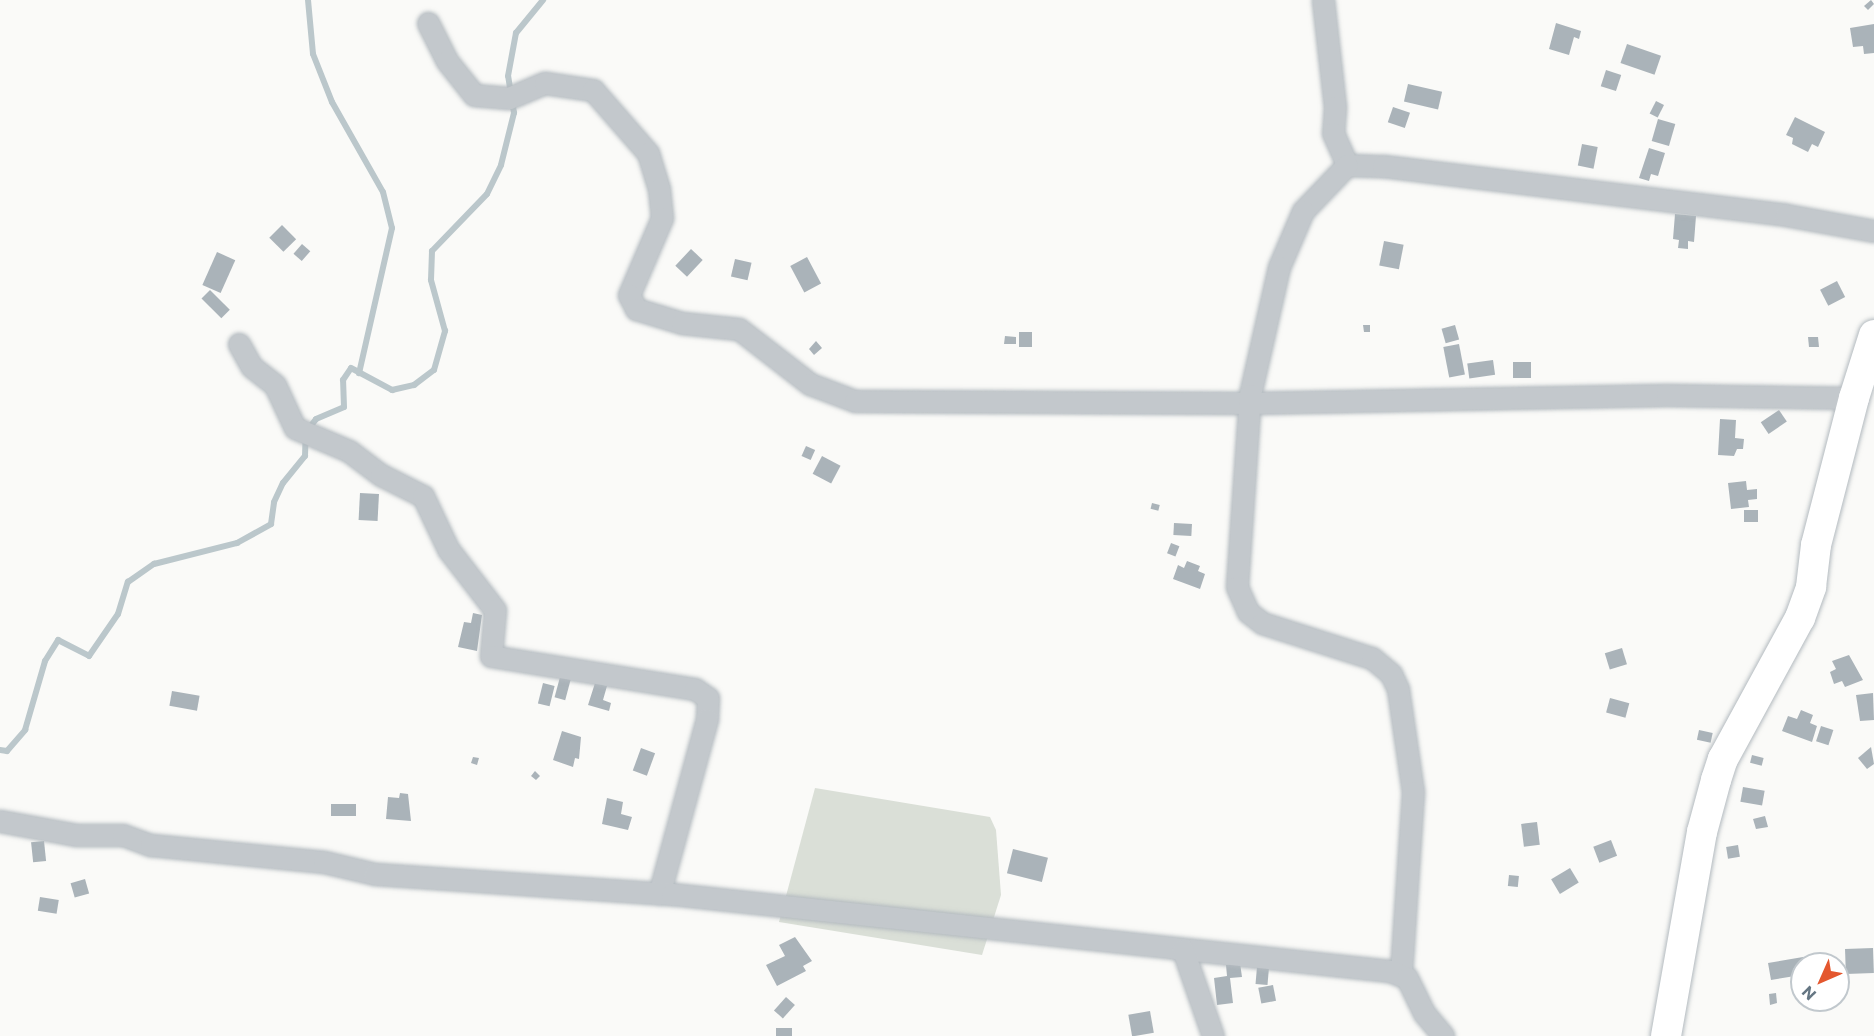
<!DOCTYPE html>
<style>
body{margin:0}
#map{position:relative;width:1874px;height:1036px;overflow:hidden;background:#fafaf8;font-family:Commissioner,sans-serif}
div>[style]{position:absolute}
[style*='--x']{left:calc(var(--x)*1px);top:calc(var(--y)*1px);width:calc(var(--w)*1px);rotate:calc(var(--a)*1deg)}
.green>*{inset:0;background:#dadfd7}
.stream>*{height:6px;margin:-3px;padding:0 3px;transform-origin:3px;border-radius:3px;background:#bbc7cb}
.building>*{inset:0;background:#aab3b9;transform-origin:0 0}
.roads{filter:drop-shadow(0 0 2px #b3babf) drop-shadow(0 0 2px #b3babf)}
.street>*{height:21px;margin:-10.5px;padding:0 10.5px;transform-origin:10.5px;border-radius:10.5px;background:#c3c8cc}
.secondary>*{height:30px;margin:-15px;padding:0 15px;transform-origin:15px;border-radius:15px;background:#fff}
span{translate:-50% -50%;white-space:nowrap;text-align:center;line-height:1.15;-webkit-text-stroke:6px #fff;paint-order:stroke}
.north{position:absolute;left:1790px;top:952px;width:60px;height:60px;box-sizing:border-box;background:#fff;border:2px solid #c1c8cd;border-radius:50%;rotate:225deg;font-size:16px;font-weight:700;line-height:24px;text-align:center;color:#657683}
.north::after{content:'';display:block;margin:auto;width:21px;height:27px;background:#e4572e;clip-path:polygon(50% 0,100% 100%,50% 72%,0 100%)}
</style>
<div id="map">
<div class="green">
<div style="clip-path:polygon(815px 788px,990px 817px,996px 830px,1001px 895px,982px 955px,779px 922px)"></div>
</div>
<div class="stream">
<div style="--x:308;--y:0;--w:54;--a:84.7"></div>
<div style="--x:313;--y:54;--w:52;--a:68.4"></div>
<div style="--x:332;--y:102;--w:103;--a:60.5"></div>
<div style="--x:383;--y:192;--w:37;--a:76"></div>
<div style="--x:392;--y:228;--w:149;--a:102.8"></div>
<div style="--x:0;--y:750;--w:7;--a:8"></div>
<div style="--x:7;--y:751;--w:28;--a:-49"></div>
<div style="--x:25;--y:730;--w:72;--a:-73.8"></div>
<div style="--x:45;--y:661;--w:25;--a:-58"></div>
<div style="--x:58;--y:640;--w:35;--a:27"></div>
<div style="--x:89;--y:656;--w:51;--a:-55.4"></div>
<div style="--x:118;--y:614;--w:34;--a:-73"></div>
<div style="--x:128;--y:582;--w:32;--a:-35"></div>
<div style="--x:154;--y:564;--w:86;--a:-14.2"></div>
<div style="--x:237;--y:543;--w:39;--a:-29"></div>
<div style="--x:271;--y:524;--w:22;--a:-82"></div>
<div style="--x:274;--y:502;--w:21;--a:-65"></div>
<div style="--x:283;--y:483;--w:35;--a:-51"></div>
<div style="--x:305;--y:456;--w:24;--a:-88"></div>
<div style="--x:306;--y:432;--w:16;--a:-52"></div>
<div style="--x:316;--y:419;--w:30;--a:-23"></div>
<div style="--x:344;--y:407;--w:27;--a:-92"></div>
<div style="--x:343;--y:380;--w:14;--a:-56"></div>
<div style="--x:351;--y:368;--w:47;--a:28.2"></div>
<div style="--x:392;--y:390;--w:23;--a:-13"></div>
<div style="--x:414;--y:385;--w:25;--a:-37"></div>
<div style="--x:434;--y:370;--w:41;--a:-74.2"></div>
<div style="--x:445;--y:331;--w:53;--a:-105.4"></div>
<div style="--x:431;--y:280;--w:29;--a:-88"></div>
<div style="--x:432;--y:251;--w:79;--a:-46"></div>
<div style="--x:487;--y:194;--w:32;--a:-64"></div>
<div style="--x:501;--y:165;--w:54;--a:-76"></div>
<div style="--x:514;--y:113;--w:37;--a:-99"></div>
<div style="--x:508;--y:76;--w:44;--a:-79.5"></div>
<div style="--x:516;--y:33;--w:43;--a:-50.7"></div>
</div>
<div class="building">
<div style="clip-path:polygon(1871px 0,1874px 4px,1868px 10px,1864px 6px)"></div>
<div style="clip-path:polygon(1556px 23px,1581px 31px,1579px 39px,1574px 37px,1569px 55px,1549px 49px)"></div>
<div style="clip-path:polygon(1874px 24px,1874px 53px,1864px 54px,1863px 46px,1853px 47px,1850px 28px)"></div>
<div style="left:1627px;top:44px;width:36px;height:20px;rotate:19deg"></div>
<div style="left:1606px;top:70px;width:16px;height:17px;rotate:18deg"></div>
<div style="left:1408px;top:84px;width:35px;height:18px;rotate:13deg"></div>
<div style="left:1656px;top:101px;width:9px;height:14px;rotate:27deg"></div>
<div style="left:1393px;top:107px;width:18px;height:16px;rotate:19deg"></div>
<div style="clip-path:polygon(1795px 117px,1825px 132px,1818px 147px,1812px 144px,1808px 152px,1792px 144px,1793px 138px,1786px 135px)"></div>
<div style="left:1658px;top:119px;width:18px;height:23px;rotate:16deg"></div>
<div style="left:1582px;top:144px;width:16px;height:22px;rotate:11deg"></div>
<div style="clip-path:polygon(1649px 148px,1665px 153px,1658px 176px,1651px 174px,1649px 181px,1639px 178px)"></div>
<div style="clip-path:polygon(1675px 214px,1696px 216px,1694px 242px,1688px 241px,1688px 249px,1678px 248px,1679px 240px,1673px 239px)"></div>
<div style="left:282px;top:225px;width:20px;height:18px;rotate:45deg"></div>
<div style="left:1384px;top:241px;width:20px;height:25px;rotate:11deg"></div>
<div style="left:302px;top:244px;width:11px;height:13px;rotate:41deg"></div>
<div style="left:691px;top:249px;width:16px;height:23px;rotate:43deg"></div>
<div style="left:217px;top:252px;width:20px;height:36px;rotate:24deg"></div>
<div style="left:807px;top:257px;width:30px;height:19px;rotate:62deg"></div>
<div style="left:735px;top:259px;width:17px;height:18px;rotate:13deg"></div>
<div style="left:1837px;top:281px;width:18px;height:19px;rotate:63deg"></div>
<div style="left:210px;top:290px;width:28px;height:12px;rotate:45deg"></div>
<div style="clip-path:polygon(1363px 325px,1370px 325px,1370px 332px,1364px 332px)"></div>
<div style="left:1455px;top:325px;width:15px;height:14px;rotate:74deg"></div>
<div style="left:1032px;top:332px;width:15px;height:13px;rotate:90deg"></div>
<div style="clip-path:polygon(1005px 336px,1016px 337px,1016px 344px,1004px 344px)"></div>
<div style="clip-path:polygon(1808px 337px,1818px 337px,1819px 347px,1809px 347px)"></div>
<div style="clip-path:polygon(816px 341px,822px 348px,814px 355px,809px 349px)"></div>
<div style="left:1459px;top:344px;width:31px;height:16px;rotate:79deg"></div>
<div style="left:1493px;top:360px;width:15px;height:26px;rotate:82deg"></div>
<div style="left:1513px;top:362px;width:18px;height:16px"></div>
<div style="left:1779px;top:410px;width:14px;height:22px;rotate:56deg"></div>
<div style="clip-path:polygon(1720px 419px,1736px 420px,1735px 438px,1744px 439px,1743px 449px,1737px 449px,1734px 456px,1718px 455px)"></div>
<div style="left:806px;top:446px;width:10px;height:11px;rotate:24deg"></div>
<div style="left:822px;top:456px;width:21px;height:20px;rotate:28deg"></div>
<div style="clip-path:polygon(1746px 481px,1747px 490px,1757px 489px,1757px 499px,1748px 500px,1749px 507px,1731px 509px,1728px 483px)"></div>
<div style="left:360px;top:493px;width:19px;height:27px;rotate:3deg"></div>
<div style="left:1152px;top:503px;width:8px;height:6px;rotate:14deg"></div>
<div style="left:1744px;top:510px;width:14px;height:12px"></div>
<div style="left:1174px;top:523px;width:18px;height:12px;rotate:3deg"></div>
<div style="left:1171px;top:543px;width:9px;height:11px;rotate:21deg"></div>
<div style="clip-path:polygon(1187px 561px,1200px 566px,1198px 571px,1205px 574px,1200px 589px,1173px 579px,1178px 565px,1184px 568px)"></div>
<div style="clip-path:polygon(473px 613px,482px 615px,477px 651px,458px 647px,464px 622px,471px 623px)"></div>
<div style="left:1622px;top:648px;width:17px;height:18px;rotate:73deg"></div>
<div style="clip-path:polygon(1849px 655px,1863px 680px,1845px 687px,1842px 681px,1834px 684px,1830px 672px,1836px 669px,1832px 661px)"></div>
<div style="left:560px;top:677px;width:11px;height:21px;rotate:15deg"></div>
<div style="left:543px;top:683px;width:12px;height:21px;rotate:14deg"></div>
<div style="clip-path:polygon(595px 683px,607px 686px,603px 700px,611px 703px,609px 711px,588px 705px)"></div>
<div style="left:172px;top:691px;width:28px;height:15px;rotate:10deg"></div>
<div style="clip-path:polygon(1873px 693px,1874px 720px,1860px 721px,1856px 695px)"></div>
<div style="left:1610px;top:698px;width:20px;height:15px;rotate:15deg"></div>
<div style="clip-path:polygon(1801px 710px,1813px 715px,1810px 723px,1817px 726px,1812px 742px,1782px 731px,1788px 716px,1797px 719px)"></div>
<div style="left:1821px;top:726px;width:13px;height:16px;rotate:18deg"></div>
<div style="left:1699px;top:730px;width:14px;height:10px;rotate:12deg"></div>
<div style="clip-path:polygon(562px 731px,581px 737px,579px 759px,575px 758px,573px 767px,553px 760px)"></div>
<div style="clip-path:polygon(1871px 747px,1874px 764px,1867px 769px,1858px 758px)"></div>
<div style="left:641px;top:748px;width:15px;height:24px;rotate:20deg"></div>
<div style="left:1752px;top:755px;width:12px;height:8px;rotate:14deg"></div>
<div style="clip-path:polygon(473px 757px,479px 758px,477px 765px,471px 763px)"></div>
<div style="clip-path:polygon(535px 771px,540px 776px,536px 780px,531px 776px)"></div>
<div style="left:1743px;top:787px;width:22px;height:15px;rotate:10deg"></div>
<div style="clip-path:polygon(400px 793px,408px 794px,411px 821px,386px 819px,388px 797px,399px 798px)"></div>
<div style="clip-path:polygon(607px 798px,623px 802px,621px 814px,632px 817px,628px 830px,602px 824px)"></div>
<div style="left:356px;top:804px;width:12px;height:25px;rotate:90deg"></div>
<div style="clip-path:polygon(1765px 816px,1768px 827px,1756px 829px,1753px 819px)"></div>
<div style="left:1537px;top:822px;width:23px;height:16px;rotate:83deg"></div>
<div style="left:1611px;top:840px;width:17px;height:19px;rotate:69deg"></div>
<div style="left:44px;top:841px;width:20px;height:13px;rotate:84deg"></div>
<div style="left:1738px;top:845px;width:12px;height:12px;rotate:81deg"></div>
<div style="left:1013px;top:849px;width:36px;height:25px;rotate:14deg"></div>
<div style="left:1570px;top:868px;width:17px;height:22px;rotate:59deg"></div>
<div style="left:1509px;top:875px;width:10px;height:11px;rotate:6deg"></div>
<div style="left:85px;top:879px;width:15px;height:15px;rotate:74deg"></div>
<div style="left:40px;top:897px;width:19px;height:14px;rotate:9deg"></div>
<div style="clip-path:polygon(795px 937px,812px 961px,803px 966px,806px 971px,777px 986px,766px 965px,785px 956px,779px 945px)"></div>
<div style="left:1873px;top:948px;width:25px;height:28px;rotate:88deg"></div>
<div style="clip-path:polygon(1803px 957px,1805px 964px,1793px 969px,1795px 976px,1771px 980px,1768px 963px)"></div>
<div style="clip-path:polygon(1240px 963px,1242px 977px,1230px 978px,1233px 1003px,1217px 1005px,1214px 978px,1227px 976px,1226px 965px)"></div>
<div style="left:1257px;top:967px;width:12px;height:17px;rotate:5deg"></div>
<div style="left:1273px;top:985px;width:16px;height:15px;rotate:79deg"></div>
<div style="clip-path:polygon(1776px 993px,1777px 1003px,1770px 1005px,1769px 994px)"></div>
<div style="left:786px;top:997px;width:12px;height:18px;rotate:42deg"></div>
<div style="left:1150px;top:1011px;width:22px;height:22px;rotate:80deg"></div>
<div style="left:776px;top:1028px;width:16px;height:8px"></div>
</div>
<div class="roads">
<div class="street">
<div style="--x:1323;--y:0;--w:108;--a:83.6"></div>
<div style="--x:1335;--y:107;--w:26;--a:94"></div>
<div style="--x:1333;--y:133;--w:35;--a:66"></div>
<div style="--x:1347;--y:165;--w:36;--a:2"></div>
<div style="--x:1383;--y:166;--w:406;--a:6.9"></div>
<div style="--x:1786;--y:215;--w:89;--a:10.3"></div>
<div style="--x:428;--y:23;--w:42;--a:63.4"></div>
<div style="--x:447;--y:61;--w:43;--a:51.5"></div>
<div style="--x:474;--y:95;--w:35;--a:5"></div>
<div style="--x:509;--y:98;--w:39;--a:-23"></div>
<div style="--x:545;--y:83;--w:49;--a:8.3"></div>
<div style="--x:593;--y:90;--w:84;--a:48.9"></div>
<div style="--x:648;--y:153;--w:38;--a:73"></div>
<div style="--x:659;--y:189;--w:29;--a:84"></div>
<div style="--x:662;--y:218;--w:84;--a:113.2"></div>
<div style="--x:629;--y:295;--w:16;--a:63"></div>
<div style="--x:636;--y:309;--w:48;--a:16.9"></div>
<div style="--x:682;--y:323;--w:57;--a:6"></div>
<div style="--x:739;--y:329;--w:90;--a:37.8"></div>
<div style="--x:810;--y:384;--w:48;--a:20.7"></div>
<div style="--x:855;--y:401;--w:394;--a:0.3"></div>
<div style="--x:1249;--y:403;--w:418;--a:-1.1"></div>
<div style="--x:1667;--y:395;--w:187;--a:0.9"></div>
<div style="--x:1347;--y:165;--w:64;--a:133.7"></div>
<div style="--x:1303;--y:211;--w:61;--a:113.2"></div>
<div style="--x:1279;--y:267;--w:131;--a:102.8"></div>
<div style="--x:1250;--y:395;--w:192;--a:93.9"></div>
<div style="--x:1237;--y:587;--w:27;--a:66"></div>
<div style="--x:1248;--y:612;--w:18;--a:38"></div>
<div style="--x:1262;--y:623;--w:115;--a:17.7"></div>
<div style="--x:1372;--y:658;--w:25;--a:40"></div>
<div style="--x:1391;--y:674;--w:17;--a:65"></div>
<div style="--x:1398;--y:689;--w:104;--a:81.7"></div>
<div style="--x:1413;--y:792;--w:181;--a:93.8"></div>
<div style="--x:239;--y:344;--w:26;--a:61"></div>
<div style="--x:252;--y:367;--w:29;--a:38"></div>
<div style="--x:275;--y:385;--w:47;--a:65.1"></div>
<div style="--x:295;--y:428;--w:59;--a:23.1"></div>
<div style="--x:349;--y:451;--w:40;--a:37"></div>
<div style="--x:381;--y:475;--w:47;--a:26.6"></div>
<div style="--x:423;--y:496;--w:59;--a:64.7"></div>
<div style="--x:448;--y:549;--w:77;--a:52.4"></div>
<div style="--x:495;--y:610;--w:46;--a:95"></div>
<div style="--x:491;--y:656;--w:207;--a:9.2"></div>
<div style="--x:695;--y:689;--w:16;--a:35"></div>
<div style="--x:708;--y:698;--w:21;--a:93"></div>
<div style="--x:707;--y:719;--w:181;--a:105.3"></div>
<div style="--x:0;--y:821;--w:77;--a:10.4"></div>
<div style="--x:76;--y:835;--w:47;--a:0"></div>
<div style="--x:123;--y:835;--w:30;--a:20"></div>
<div style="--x:151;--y:845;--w:174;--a:5.6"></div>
<div style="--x:324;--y:862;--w:52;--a:13.2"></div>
<div style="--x:375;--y:874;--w:298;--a:3.9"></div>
<div style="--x:672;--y:894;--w:722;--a:6.12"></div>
<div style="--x:1390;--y:971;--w:18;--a:22"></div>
<div style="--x:1407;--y:978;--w:39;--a:64"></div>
<div style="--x:1424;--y:1013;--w:30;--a:50"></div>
<div style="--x:1183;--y:950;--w:91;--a:70.8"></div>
</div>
<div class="secondary">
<div style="--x:1666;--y:1036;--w:207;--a:-80"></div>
<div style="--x:1702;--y:832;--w:54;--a:-74.9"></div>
<div style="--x:1716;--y:780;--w:22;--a:-72"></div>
<div style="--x:1723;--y:759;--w:161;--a:-61.4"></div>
<div style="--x:1800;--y:618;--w:33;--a:-70"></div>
<div style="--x:1811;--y:587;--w:42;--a:-83.2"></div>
<div style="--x:1816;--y:545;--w:152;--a:-75.5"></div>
<div style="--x:1854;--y:398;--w:66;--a:-72.4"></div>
</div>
</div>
<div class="north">N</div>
</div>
